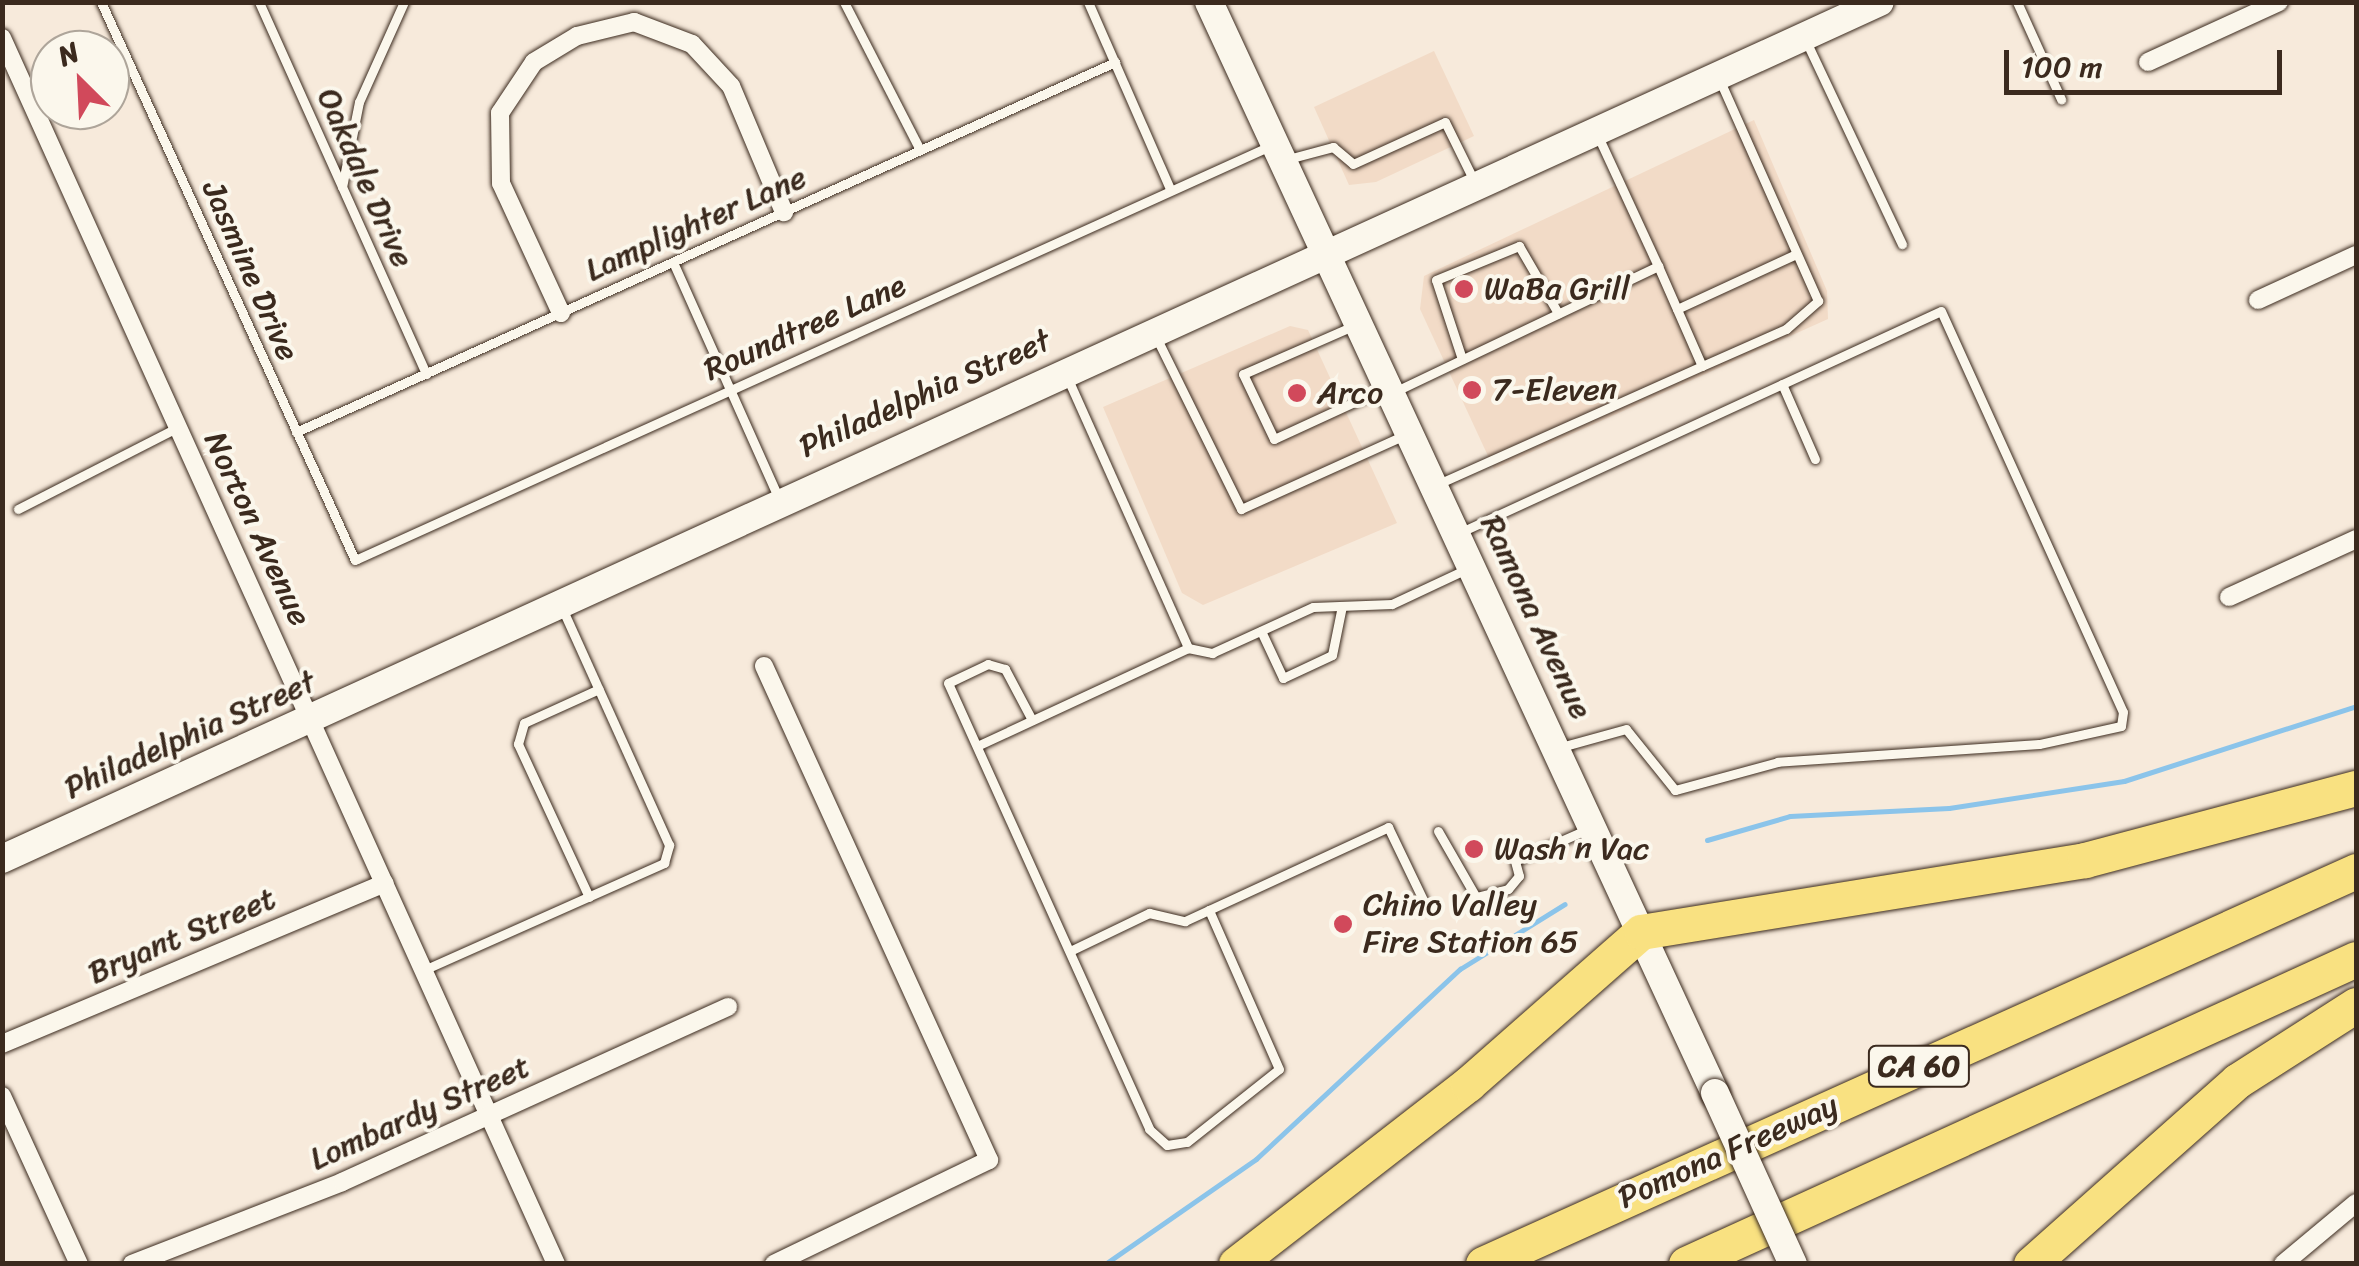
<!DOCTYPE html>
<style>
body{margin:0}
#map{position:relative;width:2359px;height:1266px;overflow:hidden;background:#f7eadb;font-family:Sriracha,sans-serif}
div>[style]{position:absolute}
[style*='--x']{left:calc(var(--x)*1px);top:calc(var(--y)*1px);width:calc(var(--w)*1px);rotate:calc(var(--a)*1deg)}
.built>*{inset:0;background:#f2dbc7}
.stream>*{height:5px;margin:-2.5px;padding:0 2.5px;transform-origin:2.5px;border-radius:2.5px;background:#8bc4ea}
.roads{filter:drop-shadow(0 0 2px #3b2a1e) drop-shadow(0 0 2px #3b2a1e)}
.lane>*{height:9px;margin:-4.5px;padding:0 4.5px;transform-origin:4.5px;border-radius:4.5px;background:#fbf7ec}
.street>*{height:18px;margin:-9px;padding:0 9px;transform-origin:9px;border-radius:9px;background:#fbf7ec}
.secondary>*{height:28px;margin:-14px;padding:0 14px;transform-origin:14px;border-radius:14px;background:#fbf7ec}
.highway>*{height:35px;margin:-17.5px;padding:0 17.5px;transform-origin:17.5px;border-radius:17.5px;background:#f9e181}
.bridges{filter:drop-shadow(0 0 2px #3b2a1e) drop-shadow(0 0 2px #3b2a1e)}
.secondary-bridge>*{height:28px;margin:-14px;padding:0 14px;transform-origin:14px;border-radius:14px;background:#fbf7ec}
.dots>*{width:28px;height:28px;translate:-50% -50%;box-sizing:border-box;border:5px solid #fbf7ec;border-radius:50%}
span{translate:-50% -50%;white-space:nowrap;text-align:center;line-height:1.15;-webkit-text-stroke:8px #fbf7ec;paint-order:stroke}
.shield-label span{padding:2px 8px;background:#fbf7ec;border:2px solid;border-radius:8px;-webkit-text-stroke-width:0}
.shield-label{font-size:30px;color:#3b2a1e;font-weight:700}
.street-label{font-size:32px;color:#3b2a1e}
.poi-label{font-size:32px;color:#3b2a1e}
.left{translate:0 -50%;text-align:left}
.frame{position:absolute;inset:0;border:5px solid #3b2a1e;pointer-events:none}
.north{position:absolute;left:30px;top:30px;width:100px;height:100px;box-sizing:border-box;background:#fbf7ec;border:2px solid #aea59a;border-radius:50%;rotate:336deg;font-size:28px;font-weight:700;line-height:40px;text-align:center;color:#3b2a1e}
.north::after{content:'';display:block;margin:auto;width:35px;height:45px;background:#d1495b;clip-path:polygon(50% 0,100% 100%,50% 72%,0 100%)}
.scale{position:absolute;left:2004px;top:50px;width:278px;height:45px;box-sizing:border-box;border:5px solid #3b2a1e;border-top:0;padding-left:12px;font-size:30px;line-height:35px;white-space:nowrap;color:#3b2a1e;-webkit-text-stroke:8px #fbf7ec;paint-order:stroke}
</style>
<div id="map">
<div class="built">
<div style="clip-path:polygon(1434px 51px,1474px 136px,1376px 182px,1349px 185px,1314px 107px)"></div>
<div style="clip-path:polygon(1754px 120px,1827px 291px,1828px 319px,1494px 469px,1420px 309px,1424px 276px)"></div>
<div style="clip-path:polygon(1290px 326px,1308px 330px,1397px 523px,1203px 605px,1182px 593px,1103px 407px)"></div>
</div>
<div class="stream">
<div style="--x:1707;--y:840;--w:86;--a:-16.1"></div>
<div style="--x:1790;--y:816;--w:159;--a:-2.9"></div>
<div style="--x:1949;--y:808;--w:177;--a:-8.8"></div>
<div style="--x:2124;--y:781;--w:244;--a:-17.9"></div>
<div style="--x:1105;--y:1264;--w:184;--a:-34.8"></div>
<div style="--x:1256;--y:1159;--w:279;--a:-43"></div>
<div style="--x:1460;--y:969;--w:123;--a:-31.8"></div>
</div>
<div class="roads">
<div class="lane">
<div style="--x:101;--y:2;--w:613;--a:65.53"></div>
<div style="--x:355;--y:560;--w:1004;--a:-24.34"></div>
<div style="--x:259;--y:2;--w:408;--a:65.8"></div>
<div style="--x:844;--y:2;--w:166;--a:62.8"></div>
<div style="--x:1088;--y:2;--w:204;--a:66.3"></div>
<div style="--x:2017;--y:2;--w:107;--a:65.6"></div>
<div style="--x:1805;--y:39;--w:227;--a:64.7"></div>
<div style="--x:1288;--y:159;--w:47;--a:-14.9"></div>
<div style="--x:1333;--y:147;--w:26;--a:40"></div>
<div style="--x:1353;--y:164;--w:101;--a:-24.5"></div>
<div style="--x:1445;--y:122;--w:70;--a:63.8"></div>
<div style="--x:342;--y:187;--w:87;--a:-78.7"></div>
<div style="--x:359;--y:102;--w:110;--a:-65.8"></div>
<div style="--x:673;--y:262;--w:260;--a:65.9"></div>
<div style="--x:1658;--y:266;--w:109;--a:66.3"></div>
<div style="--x:1702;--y:366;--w:92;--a:-23.8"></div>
<div style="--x:1786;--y:329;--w:43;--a:-41.2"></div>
<div style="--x:1818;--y:301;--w:243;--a:-114"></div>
<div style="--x:1677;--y:309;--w:131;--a:-24.8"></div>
<div style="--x:1353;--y:326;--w:120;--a:156.4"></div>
<div style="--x:1243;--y:374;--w:72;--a:64.5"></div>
<div style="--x:1274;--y:439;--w:122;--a:-24.7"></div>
<div style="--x:1156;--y:337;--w:192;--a:63.7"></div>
<div style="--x:1241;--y:509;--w:180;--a:-24.3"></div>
<div style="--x:1462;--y:359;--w:83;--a:-108.2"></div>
<div style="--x:1436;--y:280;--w:90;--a:-22.3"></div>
<div style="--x:1519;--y:246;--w:78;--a:59.8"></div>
<div style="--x:1067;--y:377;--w:297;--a:65.9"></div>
<div style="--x:1782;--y:384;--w:82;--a:66.3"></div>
<div style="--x:1394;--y:392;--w:293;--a:-25.5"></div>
<div style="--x:1658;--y:266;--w:143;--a:-114.8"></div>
<div style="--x:296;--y:432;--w:899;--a:-24.31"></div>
<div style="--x:1438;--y:484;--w:289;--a:-24.1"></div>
<div style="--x:18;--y:509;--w:180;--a:-27.1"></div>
<div style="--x:1461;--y:532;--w:528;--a:-24.72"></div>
<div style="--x:1941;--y:311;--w:440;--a:65.6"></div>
<div style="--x:2123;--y:712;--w:14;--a:98"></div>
<div style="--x:2121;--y:726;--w:84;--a:167.6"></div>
<div style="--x:2039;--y:744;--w:262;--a:176.1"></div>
<div style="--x:1778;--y:762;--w:107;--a:164.8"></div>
<div style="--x:1675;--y:790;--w:78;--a:-128.8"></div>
<div style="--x:1626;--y:729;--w:67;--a:164.5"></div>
<div style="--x:1261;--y:631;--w:52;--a:64.9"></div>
<div style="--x:1283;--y:678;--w:54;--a:-25.1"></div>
<div style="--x:1332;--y:655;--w:50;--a:-78.5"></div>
<div style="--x:1032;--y:720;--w:58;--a:-117.9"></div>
<div style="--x:1005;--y:669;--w:18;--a:-164"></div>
<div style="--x:988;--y:664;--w:44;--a:154.6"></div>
<div style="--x:948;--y:683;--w:489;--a:65.7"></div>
<div style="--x:1149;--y:1129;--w:24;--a:42"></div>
<div style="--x:1167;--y:1145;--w:20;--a:-9"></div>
<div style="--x:1187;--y:1142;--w:117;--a:-38.4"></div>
<div style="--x:1279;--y:1069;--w:174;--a:-113.8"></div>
<div style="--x:977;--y:746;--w:233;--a:-24.9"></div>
<div style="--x:1188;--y:648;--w:25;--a:12"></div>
<div style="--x:1212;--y:653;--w:111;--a:-24.5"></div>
<div style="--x:1313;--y:607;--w:79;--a:-2.2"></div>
<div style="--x:1392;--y:604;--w:85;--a:-25.1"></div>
<div style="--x:1438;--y:831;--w:76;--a:60.1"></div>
<div style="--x:1476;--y:897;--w:33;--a:-14"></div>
<div style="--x:1508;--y:889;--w:17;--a:-50"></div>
<div style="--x:1519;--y:876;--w:16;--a:-105"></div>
<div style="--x:1515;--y:861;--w:77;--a:-23.6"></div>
<div style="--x:589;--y:897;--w:169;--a:-114.9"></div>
<div style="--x:518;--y:744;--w:22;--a:-74"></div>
<div style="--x:524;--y:723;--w:82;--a:-24.4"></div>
<div style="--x:1070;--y:951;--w:88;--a:-25.7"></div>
<div style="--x:1149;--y:913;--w:37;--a:13"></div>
<div style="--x:1185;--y:921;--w:224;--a:-24.8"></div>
<div style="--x:1388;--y:827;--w:90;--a:64.3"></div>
<div style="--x:426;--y:969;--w:261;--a:-24"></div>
<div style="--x:664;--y:863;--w:19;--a:-74"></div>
<div style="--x:669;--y:845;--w:262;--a:-114.3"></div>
</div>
<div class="street">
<div style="--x:2;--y:38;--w:1345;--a:65.68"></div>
<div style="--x:2148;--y:62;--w:144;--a:-24.6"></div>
<div style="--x:2258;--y:300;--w:108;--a:-24.7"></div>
<div style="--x:561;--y:313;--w:143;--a:-114.8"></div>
<div style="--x:501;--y:183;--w:70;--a:-90.8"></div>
<div style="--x:500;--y:113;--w:61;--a:-56.3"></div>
<div style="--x:534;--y:62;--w:50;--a:-31.2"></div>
<div style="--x:577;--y:36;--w:59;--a:-13.8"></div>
<div style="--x:634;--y:22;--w:62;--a:20.8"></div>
<div style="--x:692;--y:44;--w:57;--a:47.1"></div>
<div style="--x:731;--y:86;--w:137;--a:67.2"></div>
<div style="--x:2229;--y:597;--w:140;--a:-24.5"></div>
<div style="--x:764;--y:666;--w:543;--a:65.51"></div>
<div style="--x:989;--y:1160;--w:239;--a:154.2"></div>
<div style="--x:2;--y:1044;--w:415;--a:-22.8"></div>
<div style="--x:2;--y:1096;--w:185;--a:65.4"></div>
<div style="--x:132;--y:1264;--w:225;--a:-21.3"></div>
<div style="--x:342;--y:1182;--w:424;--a:-24.4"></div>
<div style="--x:2283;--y:1264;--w:95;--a:-39.9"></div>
</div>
<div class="secondary">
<div style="--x:1209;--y:2;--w:1203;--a:65.12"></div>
<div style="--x:2;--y:859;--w:2064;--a:-24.53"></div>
</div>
<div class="highway">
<div style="--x:1236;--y:1264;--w:294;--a:-37.8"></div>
<div style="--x:1468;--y:1084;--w:230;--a:-41.3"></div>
<div style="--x:1641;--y:932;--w:450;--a:-9.2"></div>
<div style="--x:2085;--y:860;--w:280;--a:-14.9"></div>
<div style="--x:1483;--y:1264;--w:957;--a:-24.24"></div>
<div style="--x:1686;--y:1264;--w:736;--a:-24.48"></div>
<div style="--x:2031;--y:1264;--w:276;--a:-41.6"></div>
<div style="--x:2237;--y:1081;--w:141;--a:-32.6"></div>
</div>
</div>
<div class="bridges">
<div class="secondary-bridge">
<div style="--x:1715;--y:1093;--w:188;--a:65.5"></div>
</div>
</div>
<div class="dots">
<div style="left:1464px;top:289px;background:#d1495b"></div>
<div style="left:1472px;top:390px;background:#d1495b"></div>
<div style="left:1297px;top:393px;background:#d1495b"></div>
<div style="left:1474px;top:849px;background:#d1495b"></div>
<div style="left:1343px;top:924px;background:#d1495b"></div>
</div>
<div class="shield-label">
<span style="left:1919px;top:1066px">CA 60</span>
</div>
<div class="street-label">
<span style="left:365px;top:178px;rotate:66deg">Oakdale Drive</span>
<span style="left:696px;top:224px;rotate:-24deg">Lamplighter Lane</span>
<span style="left:250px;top:271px;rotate:66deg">Jasmine Drive</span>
<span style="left:805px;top:328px;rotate:-24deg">Roundtree Lane</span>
<span style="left:925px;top:394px;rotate:-24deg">Philadelphia Street</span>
<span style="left:257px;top:529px;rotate:65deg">Norton Avenue</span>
<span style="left:1536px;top:617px;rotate:65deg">Ramona Avenue</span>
<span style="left:190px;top:735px;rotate:-24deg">Philadelphia Street</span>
<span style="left:182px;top:936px;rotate:-23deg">Bryant Street</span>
<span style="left:420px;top:1113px;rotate:-24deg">Lombardy Street</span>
<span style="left:1728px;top:1152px;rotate:-24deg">Pomona Freeway</span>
</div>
<div class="poi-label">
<span class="left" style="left:1484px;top:289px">WaBa Grill</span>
<span class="left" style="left:1492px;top:390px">7-Eleven</span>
<span class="left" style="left:1317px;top:393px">Arco</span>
<span class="left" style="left:1494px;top:849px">Wash n Vac</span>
<span class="left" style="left:1363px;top:924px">Chino Valley<br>Fire Station 65</span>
</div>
<div class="frame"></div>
<div class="north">N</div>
<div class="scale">100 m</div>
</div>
